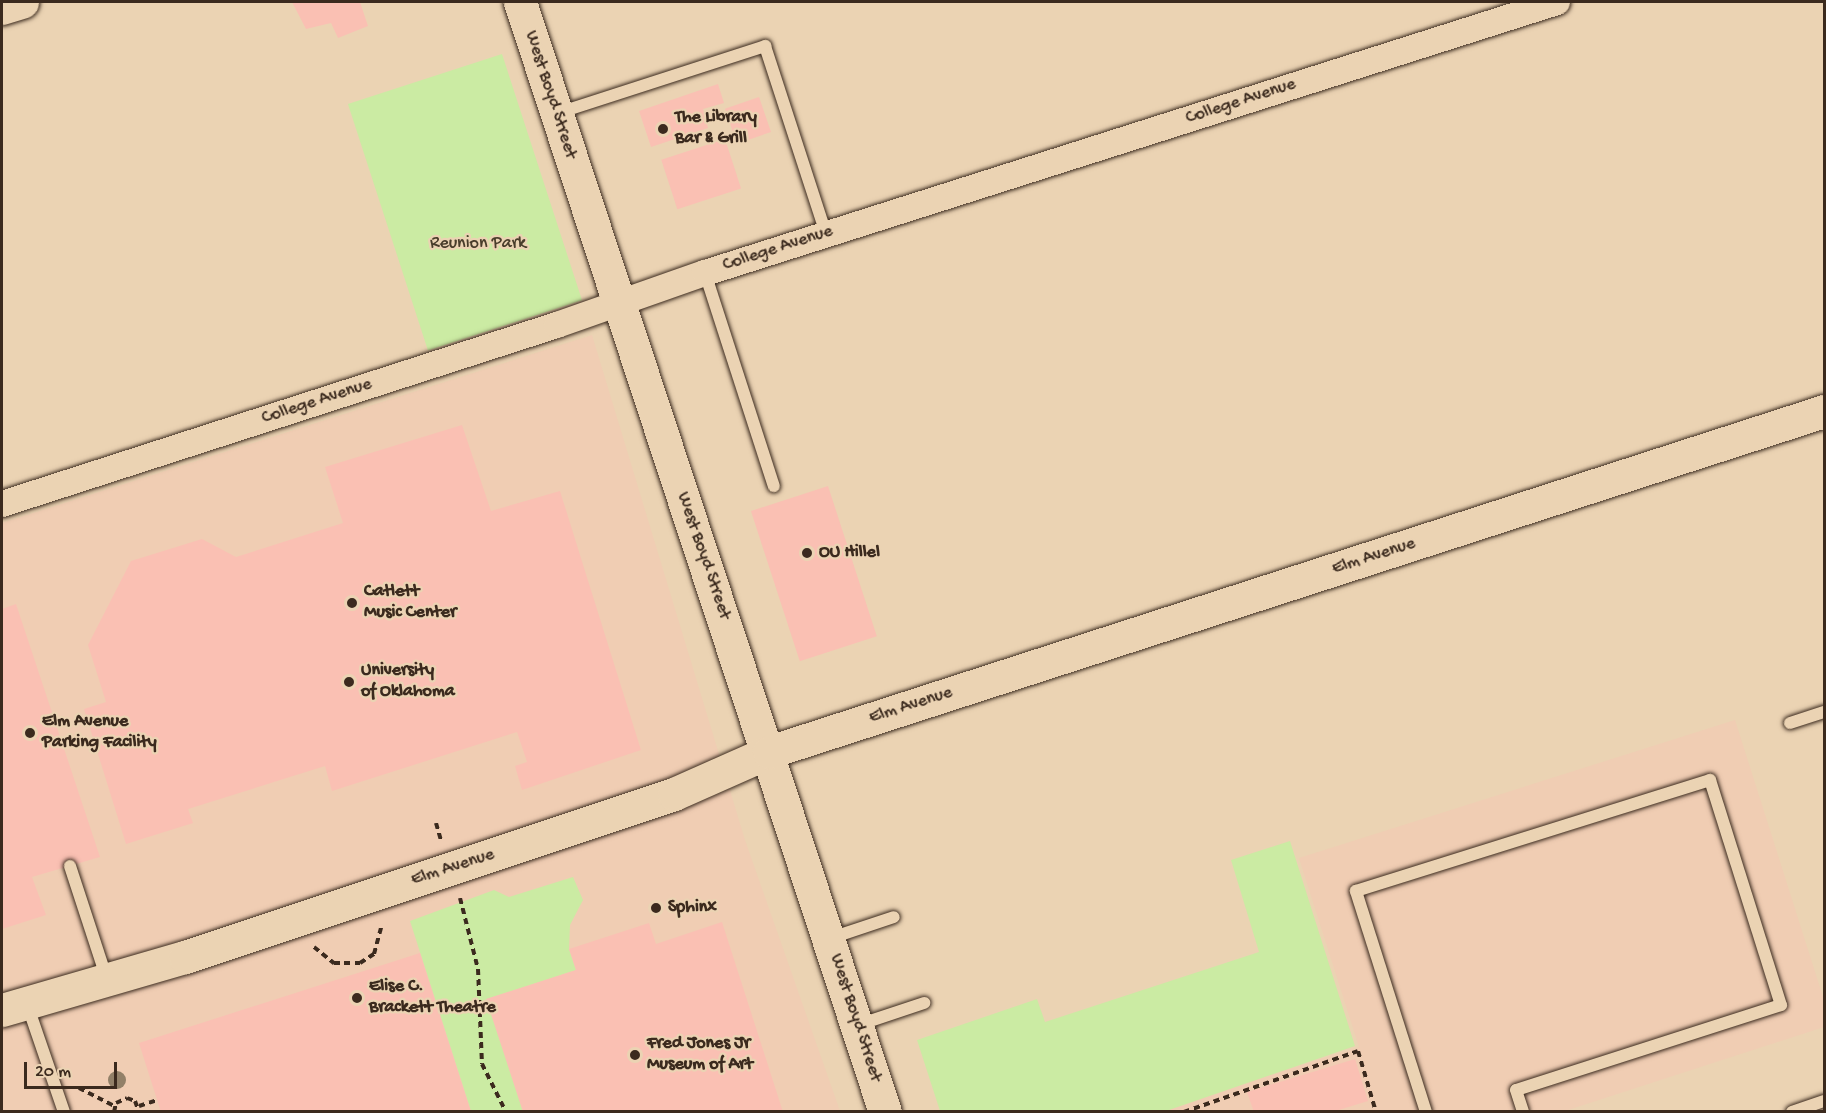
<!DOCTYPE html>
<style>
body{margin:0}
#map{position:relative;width:1826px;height:1113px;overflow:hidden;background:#ebd3b3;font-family:"Gochi Hand",sans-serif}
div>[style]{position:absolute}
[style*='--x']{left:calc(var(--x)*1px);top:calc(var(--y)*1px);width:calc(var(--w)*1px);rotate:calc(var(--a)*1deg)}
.built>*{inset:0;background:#f0cdb3}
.green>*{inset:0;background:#cbeba3;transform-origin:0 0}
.building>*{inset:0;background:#fac0b3;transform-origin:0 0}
.path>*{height:4px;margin-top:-2px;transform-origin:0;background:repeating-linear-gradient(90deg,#3b2a1e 0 6px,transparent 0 10.5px)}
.roads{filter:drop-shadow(0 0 2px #3b2a1e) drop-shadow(0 0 2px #3b2a1e)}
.lane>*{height:12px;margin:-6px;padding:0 6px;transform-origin:6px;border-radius:6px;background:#ebd3b3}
.street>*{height:26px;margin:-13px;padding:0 13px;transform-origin:13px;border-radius:13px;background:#ebd3b3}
.secondary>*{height:33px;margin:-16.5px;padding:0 16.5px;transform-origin:16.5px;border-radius:16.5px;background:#ebd3b3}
.trees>*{width:18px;height:18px;margin:-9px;border-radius:50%;background:#928068}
.dots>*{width:16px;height:16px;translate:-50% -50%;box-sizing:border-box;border:3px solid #ebd3b3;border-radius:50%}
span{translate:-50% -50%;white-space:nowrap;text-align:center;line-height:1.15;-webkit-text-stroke:4.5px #ebd3b3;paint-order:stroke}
.street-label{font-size:18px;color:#3b2a1e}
.poi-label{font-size:18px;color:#3b2a1e;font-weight:700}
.left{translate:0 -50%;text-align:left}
.park-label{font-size:18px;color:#493d2b}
.frame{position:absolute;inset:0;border:3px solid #3b2a1e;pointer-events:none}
.scale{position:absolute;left:24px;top:1062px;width:93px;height:27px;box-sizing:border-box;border:3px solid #3b2a1e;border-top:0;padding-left:8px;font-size:18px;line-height:21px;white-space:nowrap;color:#3b2a1e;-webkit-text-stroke:4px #ebd3b3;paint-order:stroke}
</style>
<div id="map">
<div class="built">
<div style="clip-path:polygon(592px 335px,745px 840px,840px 1111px,2px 1111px,2px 523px)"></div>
<div style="clip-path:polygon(1735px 720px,1824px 1000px,1824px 1027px,1565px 1111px,1152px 1112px,1359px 1047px,1299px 858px)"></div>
</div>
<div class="green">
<div style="left:502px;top:54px;width:259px;height:162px;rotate:72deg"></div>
<div style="clip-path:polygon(1290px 841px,1355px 1046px,1166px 1111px,940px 1111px,917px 1040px,1037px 999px,1045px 1022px,1259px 952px,1231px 860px)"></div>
<div style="clip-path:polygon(573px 877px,583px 900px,570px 925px,569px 949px,576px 970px,487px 999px,523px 1111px,471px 1111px,410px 921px,494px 890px,509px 897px)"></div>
</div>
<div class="building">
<div style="clip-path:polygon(292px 2px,360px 2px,368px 26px,338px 38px,331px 23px,306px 29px)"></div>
<div style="clip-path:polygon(718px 84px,724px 103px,703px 109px,708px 128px,651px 147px,639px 111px)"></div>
<div style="left:759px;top:97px;width:37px;height:36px;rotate:71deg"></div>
<div style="left:725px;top:139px;width:52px;height:67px;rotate:72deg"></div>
<div style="clip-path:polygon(462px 425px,491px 511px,560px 491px,641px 750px,522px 790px,515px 766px,527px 762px,517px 732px,332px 791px,325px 766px,188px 809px,193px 823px,126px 844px,84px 709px,106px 702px,88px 645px,131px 561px,202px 539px,236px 557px,343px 523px,325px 467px)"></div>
<div style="left:828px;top:486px;width:158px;height:81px;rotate:72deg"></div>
<div style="clip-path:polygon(16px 604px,100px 857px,32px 877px,46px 915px,2px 929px,2px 609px)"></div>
<div style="clip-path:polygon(722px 922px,783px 1112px,523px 1112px,486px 999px,576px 970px,569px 949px,649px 923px,656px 944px)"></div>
<div style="clip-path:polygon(420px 953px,471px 1112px,161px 1112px,139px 1043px)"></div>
<div style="clip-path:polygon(1355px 1059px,1368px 1101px,1332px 1112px,1254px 1112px,1247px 1092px)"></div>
</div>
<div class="path">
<div style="--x:436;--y:823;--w:18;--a:74"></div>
<div style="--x:460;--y:898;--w:73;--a:75.8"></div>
<div style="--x:478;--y:969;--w:95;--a:87.6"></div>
<div style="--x:482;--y:1064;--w:54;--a:63.4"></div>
<div style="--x:314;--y:947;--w:26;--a:39"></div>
<div style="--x:334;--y:963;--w:26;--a:0"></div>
<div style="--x:360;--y:963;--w:17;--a:-33"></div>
<div style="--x:374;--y:954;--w:30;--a:-75"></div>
<div style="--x:79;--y:1088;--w:39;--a:27"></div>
<div style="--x:139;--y:1106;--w:19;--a:-18"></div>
<div style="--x:114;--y:1112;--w:9;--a:-77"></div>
<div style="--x:116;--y:1103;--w:12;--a:-24"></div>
<div style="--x:127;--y:1098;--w:9;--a:21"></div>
<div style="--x:135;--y:1101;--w:12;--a:70"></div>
<div style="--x:1184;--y:1112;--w:184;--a:-19.3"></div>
<div style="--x:1358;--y:1051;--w:64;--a:73.6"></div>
</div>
<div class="roads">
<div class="lane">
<div style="--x:558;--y:113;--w:218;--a:-17.9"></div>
<div style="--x:765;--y:46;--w:198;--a:72"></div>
<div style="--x:705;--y:273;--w:224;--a:72.1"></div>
<div style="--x:1790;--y:723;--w:36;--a:-18"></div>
<div style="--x:70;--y:866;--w:119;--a:71.9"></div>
<div style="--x:831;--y:938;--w:66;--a:-18.4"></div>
<div style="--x:27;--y:1004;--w:114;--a:71.1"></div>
<div style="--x:858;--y:1025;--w:70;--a:-18.4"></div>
<div style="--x:1426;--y:1112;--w:232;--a:-107.6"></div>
<div style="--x:1356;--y:891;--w:371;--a:-17.4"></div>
<div style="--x:1710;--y:780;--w:236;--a:72.5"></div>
<div style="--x:1781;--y:1005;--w:278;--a:162.2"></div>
<div style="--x:1516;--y:1090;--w:23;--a:72"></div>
<div style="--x:1792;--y:1112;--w:34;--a:-19"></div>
</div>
<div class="street">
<div style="--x:2;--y:504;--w:583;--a:-17.88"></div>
<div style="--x:557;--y:325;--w:157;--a:-19.4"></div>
<div style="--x:705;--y:273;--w:894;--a:-17.64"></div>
</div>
<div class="secondary">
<div style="--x:520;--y:2;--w:1168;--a:71.8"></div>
<div style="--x:2;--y:8;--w:21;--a:-17"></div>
<div style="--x:2;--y:1010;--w:191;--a:-16.2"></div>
<div style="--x:185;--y:957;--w:515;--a:-18.43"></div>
<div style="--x:674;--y:794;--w:104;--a:-23.9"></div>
<div style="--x:769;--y:752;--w:1109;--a:-17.91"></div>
</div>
</div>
<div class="trees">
<div style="left:117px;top:1080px"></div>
</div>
<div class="dots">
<div style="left:663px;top:129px;background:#3b2a1e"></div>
<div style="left:807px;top:553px;background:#3b2a1e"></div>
<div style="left:352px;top:603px;background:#3b2a1e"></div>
<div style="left:349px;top:682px;background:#3b2a1e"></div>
<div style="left:30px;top:733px;background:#3b2a1e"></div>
<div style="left:656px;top:908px;background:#3b2a1e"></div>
<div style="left:357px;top:998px;background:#3b2a1e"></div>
<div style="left:635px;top:1055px;background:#3b2a1e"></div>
</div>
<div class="street-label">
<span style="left:550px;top:95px;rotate:72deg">West Boyd Street</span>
<span style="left:1241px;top:102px;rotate:-18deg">College Avenue</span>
<span style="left:778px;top:249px;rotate:-18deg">College Avenue</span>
<span style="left:317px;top:402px;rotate:-18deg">College Avenue</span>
<span style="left:703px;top:556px;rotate:71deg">West Boyd Street</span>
<span style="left:1374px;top:557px;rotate:-18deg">Elm Avenue</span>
<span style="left:911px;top:706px;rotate:-18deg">Elm Avenue</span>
<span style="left:453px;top:868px;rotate:-18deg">Elm Avenue</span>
<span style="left:855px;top:1018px;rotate:72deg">West Boyd Street</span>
</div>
<div class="poi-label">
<span class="left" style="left:675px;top:129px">The Library<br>Bar &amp; Grill</span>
<span class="left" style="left:819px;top:553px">OU Hillel</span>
<span class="left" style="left:364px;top:603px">Catlett<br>Music Center</span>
<span class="left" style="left:361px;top:682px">University<br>of Oklahoma</span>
<span class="left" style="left:42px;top:733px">Elm Avenue<br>Parking Facility</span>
<span class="left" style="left:668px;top:908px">Sphinx</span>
<span class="left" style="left:369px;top:998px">Elise C.<br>Brackett Theatre</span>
<span class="left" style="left:647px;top:1055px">Fred Jones Jr<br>Museum of Art</span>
</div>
<div class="park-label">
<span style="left:478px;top:244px">Reunion Park</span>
</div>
<div class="frame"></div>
<div class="scale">20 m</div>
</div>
